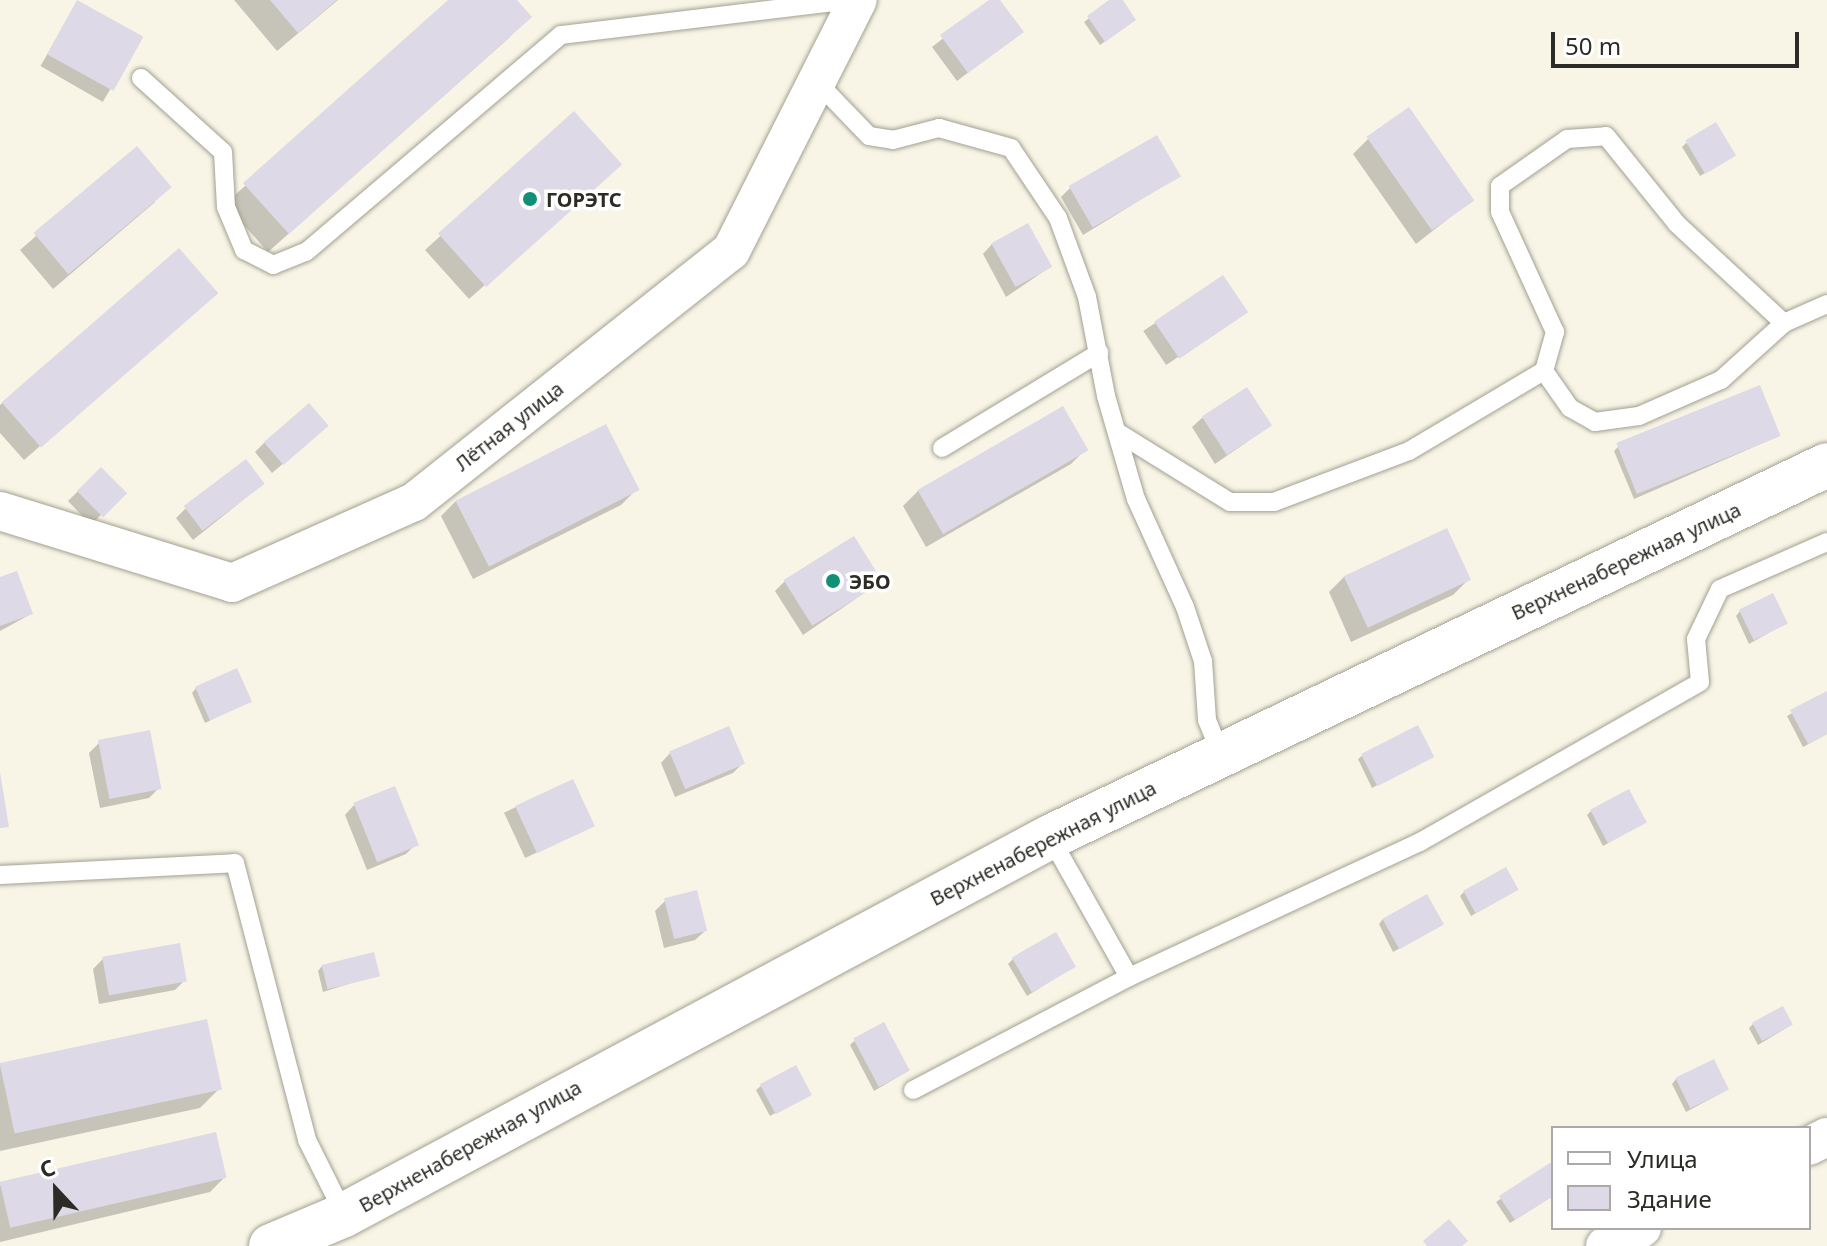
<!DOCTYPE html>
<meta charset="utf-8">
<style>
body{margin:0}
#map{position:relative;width:1827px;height:1246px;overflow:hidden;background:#f8f5e6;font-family:"Noto Sans",sans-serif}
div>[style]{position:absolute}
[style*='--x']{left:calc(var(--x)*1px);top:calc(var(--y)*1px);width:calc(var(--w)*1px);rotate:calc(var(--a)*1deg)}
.shadow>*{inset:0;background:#0003;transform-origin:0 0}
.building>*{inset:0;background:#ddd9e7;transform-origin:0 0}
.roads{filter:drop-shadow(0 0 2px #a3a092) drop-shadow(0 0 2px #a3a092)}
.service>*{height:18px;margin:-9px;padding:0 9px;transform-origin:9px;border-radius:9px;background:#fff}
.minor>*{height:38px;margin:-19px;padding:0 19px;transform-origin:19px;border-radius:19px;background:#fff}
.tertiary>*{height:44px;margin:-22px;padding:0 22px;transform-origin:22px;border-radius:22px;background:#fff}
.dots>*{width:22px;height:22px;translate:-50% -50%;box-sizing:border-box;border:4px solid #fff;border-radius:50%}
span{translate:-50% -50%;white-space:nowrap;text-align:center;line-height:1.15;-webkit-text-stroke:7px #fff;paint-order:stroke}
.poi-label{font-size:20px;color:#2c2b25;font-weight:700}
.left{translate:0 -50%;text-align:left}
.street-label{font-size:20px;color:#2c2b25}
.legend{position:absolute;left:1551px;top:1126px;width:260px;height:104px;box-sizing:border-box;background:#fff;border:2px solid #abaaa8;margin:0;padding:10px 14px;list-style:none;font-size:24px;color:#2c2b25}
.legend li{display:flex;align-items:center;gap:16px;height:40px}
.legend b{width:40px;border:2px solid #abaaa8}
.north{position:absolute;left:16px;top:1150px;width:80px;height:80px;-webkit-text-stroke:6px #fff;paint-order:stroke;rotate:338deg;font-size:22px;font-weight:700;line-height:32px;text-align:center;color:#2c2b25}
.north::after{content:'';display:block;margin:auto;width:28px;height:36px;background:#2c2b25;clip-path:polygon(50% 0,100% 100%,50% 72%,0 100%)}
.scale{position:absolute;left:1551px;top:32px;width:248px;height:36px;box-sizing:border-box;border:4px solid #2c2b25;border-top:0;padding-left:10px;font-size:24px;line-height:28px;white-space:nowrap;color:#2c2b25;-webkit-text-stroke:6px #fff;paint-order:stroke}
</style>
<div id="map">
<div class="shadow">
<div style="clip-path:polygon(234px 0,338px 0,277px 51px)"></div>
<div style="clip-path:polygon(451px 0,514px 0,510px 37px,268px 252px,225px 204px)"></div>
<div style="clip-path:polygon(992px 0,998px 0,1021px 32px,957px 81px,932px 47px)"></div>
<div style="clip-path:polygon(1113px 0,1120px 0,1129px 24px,1100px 45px,1084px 22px)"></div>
<div style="left:78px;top:1px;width:72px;height:75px;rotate:30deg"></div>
<div style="clip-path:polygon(574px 114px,604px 179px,469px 299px,425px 250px)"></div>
<div style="clip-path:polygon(1368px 139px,1472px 200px,1416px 244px,1353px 154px)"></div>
<div style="clip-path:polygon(1686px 143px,1729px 159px,1700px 176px,1682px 147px)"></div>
<div style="clip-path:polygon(136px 149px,155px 202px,53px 289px,20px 250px)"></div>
<div style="clip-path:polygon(1179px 176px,1083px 235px,1061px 197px,1071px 187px)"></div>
<div style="clip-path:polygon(992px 244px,1050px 267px,1006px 297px,983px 254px)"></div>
<div style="clip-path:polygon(179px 251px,216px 293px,24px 460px,0 433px,0 405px)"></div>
<div style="left:1222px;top:278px;width:41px;height:95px;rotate:56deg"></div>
<div style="clip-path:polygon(1202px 418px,1270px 426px,1215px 464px,1192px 427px)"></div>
<div style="clip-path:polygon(316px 436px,272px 473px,255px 452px,265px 442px)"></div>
<div style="clip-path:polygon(1779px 436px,1634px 499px,1614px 451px,1618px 447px)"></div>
<div style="clip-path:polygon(1086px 449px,1071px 464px,926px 547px,903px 506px,918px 491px)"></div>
<div style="left:101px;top:469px;width:33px;height:46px;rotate:46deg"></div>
<div style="clip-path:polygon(263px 484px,193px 540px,176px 518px,186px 508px)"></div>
<div style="clip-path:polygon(636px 490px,621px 505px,473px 579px,441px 516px,456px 501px)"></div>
<div style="clip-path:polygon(1344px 577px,1468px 580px,1453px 595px,1351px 642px,1329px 592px)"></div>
<div style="clip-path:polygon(0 580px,31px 614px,0 631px)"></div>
<div style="clip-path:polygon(785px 581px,880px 582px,803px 635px,775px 591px)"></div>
<div style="clip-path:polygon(1740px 611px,1786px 623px,1749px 644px,1736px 616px)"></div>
<div style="clip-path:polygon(196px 688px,249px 701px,205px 723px,192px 693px)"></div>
<div style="clip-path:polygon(1827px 693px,1827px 734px,1803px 747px,1787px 716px)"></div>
<div style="clip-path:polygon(99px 743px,159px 788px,149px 798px,100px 808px,89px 753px)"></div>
<div style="clip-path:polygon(670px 753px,743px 763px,733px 773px,675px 797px,661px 763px)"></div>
<div style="clip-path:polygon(1363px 755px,1431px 756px,1372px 788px,1358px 759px)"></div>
<div style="left:572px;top:781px;width:50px;height:75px;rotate:65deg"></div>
<div style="clip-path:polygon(354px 805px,416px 844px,406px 854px,367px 870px,345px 815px)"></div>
<div style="clip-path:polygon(1591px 811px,1644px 823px,1603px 846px,1587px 815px)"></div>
<div style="clip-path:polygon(1517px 890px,1471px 916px,1460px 896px,1465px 891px)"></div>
<div style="clip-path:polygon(665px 901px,705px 931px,695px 940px,664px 948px,655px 911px)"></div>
<div style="clip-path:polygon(1383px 919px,1441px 925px,1393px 952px,1379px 924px)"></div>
<div style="clip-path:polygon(103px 959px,185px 980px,175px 990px,99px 1004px,93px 969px)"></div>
<div style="clip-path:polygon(1013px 959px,1073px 967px,1027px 996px,1008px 964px)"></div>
<div style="clip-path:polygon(322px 966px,377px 975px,323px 992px,318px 971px)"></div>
<div style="clip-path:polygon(1753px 1024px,1791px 1025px,1758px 1045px,1749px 1028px)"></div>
<div style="clip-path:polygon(854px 1041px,908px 1071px,874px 1091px,850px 1045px)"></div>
<div style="clip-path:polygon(0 1065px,220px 1088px,200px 1108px,0 1151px)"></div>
<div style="clip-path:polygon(1676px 1079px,1727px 1090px,1686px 1112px,1672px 1084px)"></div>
<div style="clip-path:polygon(761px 1086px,809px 1094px,770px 1116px,756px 1090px)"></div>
<div style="clip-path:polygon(215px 1134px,225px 1177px,210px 1192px,0 1242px,0 1185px)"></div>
<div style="clip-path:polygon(1553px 1164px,1553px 1196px,1510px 1223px,1496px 1202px)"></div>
</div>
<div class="building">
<div style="left:77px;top:0;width:76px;height:62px;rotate:29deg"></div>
<div style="clip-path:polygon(270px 0,337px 0,298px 33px)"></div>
<div style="clip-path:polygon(448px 0,517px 0,532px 17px,289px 234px,243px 183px)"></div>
<div style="clip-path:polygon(989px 0,1000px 0,1024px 32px,968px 73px,940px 35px)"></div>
<div style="clip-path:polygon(1109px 0,1123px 0,1136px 20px,1105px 42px,1087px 16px)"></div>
<div style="left:1409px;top:107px;width:114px;height:52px;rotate:55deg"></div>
<div style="left:574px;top:111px;width:72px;height:183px;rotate:48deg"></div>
<div style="left:1716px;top:122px;width:39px;height:36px;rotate:59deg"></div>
<div style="left:1157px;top:135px;width:48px;height:102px;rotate:60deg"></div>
<div style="left:137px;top:146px;width:54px;height:135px;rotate:50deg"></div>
<div style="left:1028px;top:223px;width:50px;height:42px;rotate:61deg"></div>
<div style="left:179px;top:248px;width:60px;height:235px;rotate:49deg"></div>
<div style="left:1223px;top:275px;width:45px;height:83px;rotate:56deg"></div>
<div style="left:1760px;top:385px;width:55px;height:155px;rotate:68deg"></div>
<div style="left:1247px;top:387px;width:46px;height:54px;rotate:57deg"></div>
<div style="left:309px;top:403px;width:30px;height:60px;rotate:49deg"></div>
<div style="left:1063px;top:406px;width:51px;height:168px;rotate:60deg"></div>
<div style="left:606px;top:424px;width:74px;height:169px;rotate:63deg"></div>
<div style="left:246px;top:459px;width:31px;height:78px;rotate:53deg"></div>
<div style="left:101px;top:467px;width:37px;height:34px;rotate:45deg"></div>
<div style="left:1447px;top:528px;width:57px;height:114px;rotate:65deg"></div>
<div style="left:854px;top:536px;width:54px;height:83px;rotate:58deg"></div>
<div style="clip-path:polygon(17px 571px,33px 614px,0 626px,0 577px)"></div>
<div style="left:1773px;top:593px;width:34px;height:38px;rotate:64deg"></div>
<div style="left:237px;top:668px;width:37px;height:46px;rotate:66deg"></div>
<div style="clip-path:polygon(1827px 691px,1827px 734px,1808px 744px,1790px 710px)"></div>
<div style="left:1418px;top:725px;width:36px;height:64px;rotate:63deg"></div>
<div style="left:729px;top:726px;width:41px;height:65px;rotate:67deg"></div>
<div style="left:150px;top:730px;width:60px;height:53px;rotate:79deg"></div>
<div style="clip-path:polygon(0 772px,9px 827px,0 828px)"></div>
<div style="left:573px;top:779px;width:52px;height:64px;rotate:65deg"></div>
<div style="left:395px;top:786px;width:64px;height:45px;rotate:68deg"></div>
<div style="left:1629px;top:789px;width:38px;height:44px;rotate:62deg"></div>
<div style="left:1506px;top:867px;width:26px;height:49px;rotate:61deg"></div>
<div style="left:697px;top:890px;width:42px;height:34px;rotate:76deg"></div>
<div style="left:1427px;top:894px;width:35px;height:51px;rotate:61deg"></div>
<div style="left:1056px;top:932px;width:40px;height:51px;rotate:60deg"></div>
<div style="left:180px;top:943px;width:39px;height:79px;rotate:80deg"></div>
<div style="left:374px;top:952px;width:25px;height:54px;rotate:76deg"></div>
<div style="left:1783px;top:1006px;width:21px;height:35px;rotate:62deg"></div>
<div style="left:207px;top:1019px;width:72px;height:212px;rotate:78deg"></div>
<div style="left:884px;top:1022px;width:55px;height:35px;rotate:62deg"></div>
<div style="left:1714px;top:1059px;width:34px;height:43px;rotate:64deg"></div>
<div style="left:796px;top:1065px;width:34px;height:41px;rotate:62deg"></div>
<div style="left:216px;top:1132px;width:47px;height:222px;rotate:77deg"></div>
<div style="clip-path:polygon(1553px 1161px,1553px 1196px,1515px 1220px,1499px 1196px)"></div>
<div style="clip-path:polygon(1449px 1219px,1468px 1241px,1462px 1246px,1427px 1246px,1423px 1241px)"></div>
</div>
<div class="roads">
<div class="service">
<div style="--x:141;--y:78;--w:110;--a:42.1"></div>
<div style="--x:223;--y:152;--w:55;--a:86.9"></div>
<div style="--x:226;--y:207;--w:47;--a:67.3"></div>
<div style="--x:244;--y:250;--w:33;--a:27"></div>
<div style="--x:273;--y:265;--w:35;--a:-22"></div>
<div style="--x:306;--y:252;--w:335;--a:-40.4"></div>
<div style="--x:561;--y:35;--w:293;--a:-6.9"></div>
<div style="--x:817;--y:82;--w:75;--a:46.1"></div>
<div style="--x:869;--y:136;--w:24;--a:9"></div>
<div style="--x:893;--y:140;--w:48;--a:-14.6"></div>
<div style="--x:939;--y:128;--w:75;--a:15.5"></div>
<div style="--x:1011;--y:148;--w:84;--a:56.1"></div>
<div style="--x:1058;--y:218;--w:84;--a:69.8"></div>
<div style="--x:1087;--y:297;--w:101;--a:79.1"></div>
<div style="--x:1106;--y:396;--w:107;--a:73.8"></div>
<div style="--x:1136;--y:499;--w:119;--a:65.6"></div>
<div style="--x:1185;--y:607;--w:57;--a:71.6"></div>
<div style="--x:1203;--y:661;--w:59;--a:86.1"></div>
<div style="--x:1207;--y:720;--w:37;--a:68"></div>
<div style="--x:1544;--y:371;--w:45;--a:54.9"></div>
<div style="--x:1570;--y:408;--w:29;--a:29"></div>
<div style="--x:1595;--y:422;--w:44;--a:-7.8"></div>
<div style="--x:1639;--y:416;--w:90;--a:-23.7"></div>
<div style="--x:1721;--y:380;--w:85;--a:-42.1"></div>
<div style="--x:1784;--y:323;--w:47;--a:-23.8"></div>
<div style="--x:1117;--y:432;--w:133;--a:31.8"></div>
<div style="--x:1230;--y:502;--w:44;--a:0"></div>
<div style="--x:1274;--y:502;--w:144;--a:-20.7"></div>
<div style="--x:1409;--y:451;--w:157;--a:-30.7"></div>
<div style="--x:1544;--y:371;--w:41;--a:-74.2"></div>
<div style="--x:1555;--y:332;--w:132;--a:-114.6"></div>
<div style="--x:1500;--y:212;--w:26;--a:-90"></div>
<div style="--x:1500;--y:186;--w:82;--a:-35"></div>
<div style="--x:1567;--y:139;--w:39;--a:-4"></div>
<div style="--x:1606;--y:136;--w:113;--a:51.1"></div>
<div style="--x:1677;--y:224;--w:146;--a:42.8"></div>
<div style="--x:942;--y:448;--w:184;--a:-31.2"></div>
<div style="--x:0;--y:875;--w:235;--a:-2.9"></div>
<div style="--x:235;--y:863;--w:286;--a:75.4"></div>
<div style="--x:307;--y:1140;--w:83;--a:63.4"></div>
<div style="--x:1129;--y:977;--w:321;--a:-24.9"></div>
<div style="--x:1420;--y:842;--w:322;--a:-29.7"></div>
<div style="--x:1700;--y:682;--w:43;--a:-95.3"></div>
<div style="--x:1696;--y:639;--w:55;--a:-64.4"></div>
<div style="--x:1720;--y:589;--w:117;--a:-23.7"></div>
<div style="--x:913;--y:1090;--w:244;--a:-27.6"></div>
<div style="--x:1129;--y:977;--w:161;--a:-119.4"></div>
</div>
<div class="minor">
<div style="--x:0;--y:511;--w:243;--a:17.2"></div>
<div style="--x:232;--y:583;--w:199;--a:-24"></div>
<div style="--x:414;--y:502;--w:404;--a:-38.4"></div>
<div style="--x:731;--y:251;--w:281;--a:-63.2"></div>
<div style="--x:1809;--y:1146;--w:20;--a:-27"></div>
<div style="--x:1605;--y:1246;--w:41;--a:-25.9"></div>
</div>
<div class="tertiary">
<div style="--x:271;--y:1246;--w:79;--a:-23"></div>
<div style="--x:344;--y:1215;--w:801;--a:-28.17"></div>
<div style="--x:1050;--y:837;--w:861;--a:-25.58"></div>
</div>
</div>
<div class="dots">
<div style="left:530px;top:199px;background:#0f9077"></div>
<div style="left:833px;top:581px;background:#0f9077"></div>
</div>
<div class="poi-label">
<span class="left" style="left:546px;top:199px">ГОРЭТС</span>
<span class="left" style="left:849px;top:581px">ЭБО</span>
</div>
<div class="street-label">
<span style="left:509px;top:426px;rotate:-38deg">Лётная улица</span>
<span style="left:1626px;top:561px;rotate:-25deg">Верхненабережная улица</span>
<span style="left:1043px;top:843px;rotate:-27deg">Верхненабережная улица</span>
<span style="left:470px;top:1146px;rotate:-29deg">Верхненабережная улица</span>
</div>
<ul class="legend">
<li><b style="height:10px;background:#fff"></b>Улица</li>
<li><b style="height:22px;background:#ddd9e7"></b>Здание</li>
</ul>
<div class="north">С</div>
<div class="scale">50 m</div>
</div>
